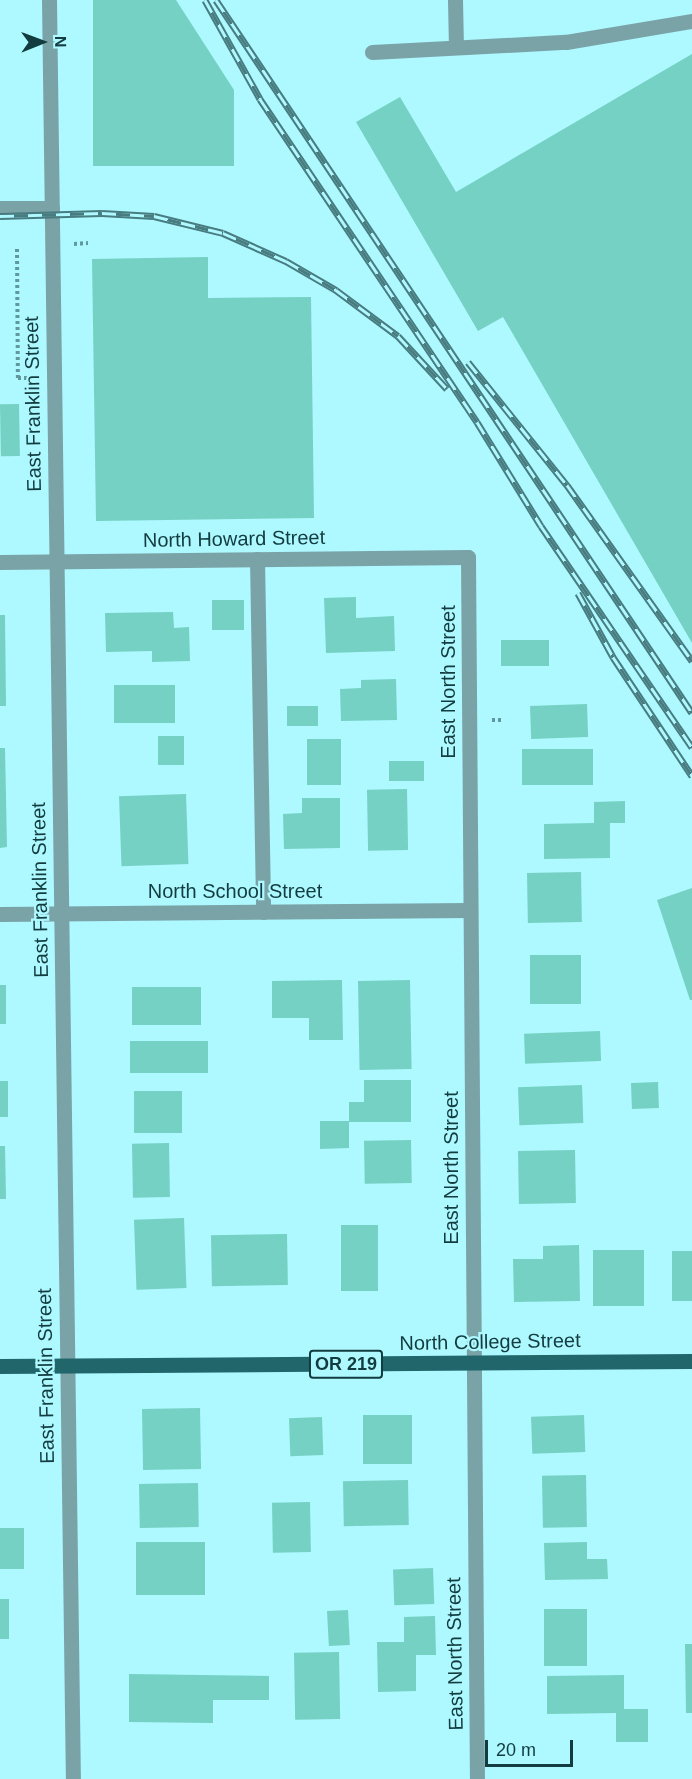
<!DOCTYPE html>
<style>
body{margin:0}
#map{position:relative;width:692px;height:1779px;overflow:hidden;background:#aef8ff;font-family:Helvetica,sans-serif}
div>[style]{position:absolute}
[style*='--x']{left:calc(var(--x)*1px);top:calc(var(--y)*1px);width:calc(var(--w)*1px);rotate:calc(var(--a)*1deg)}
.building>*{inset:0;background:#75d1c3;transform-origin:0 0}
.path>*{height:4px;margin-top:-2px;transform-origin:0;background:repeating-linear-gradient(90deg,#5f999e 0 3px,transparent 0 6px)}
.service>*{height:15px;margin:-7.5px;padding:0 7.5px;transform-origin:7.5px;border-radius:7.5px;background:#7aa3a7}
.minor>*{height:15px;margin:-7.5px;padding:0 7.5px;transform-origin:7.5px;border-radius:7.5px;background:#7aa3a7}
.primary>*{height:15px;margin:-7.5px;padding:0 7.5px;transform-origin:7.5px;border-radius:7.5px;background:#21666b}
.rail>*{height:7px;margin-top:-3.5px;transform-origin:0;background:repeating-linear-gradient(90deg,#aef8ff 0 14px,#477c80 0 28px);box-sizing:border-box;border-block:2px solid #477c80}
span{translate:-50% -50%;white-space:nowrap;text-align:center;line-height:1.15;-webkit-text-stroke:4.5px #aef8ff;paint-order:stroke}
.shield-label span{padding:2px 4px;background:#aef8ff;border:2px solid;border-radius:4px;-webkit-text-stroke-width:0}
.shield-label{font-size:18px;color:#123c3f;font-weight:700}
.street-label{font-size:20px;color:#123c3f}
.north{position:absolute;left:12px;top:12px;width:60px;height:60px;-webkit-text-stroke:4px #aef8ff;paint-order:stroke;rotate:89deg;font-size:16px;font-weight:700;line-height:24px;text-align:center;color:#123c3f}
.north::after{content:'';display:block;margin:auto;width:21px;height:27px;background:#123c3f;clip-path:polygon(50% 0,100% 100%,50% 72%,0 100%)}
.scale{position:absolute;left:485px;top:1740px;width:88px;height:27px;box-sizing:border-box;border:3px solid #123c3f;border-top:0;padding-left:8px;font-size:18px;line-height:21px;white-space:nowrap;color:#123c3f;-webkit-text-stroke:4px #aef8ff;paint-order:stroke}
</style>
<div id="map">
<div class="building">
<div style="clip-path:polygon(93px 0,176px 0,234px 90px,234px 166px,93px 166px)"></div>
<div style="clip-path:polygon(692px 54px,692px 643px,503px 317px,478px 331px,356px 122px,400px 97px,456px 192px)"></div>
<div style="clip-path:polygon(208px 257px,208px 298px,311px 297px,314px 518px,96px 521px,92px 259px)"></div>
<div style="left:19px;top:404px;width:52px;height:19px;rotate:89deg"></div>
<div style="clip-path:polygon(356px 597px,356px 618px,394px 616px,395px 651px,326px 653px,324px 598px)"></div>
<div style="left:244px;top:600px;width:30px;height:32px;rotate:90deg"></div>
<div style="clip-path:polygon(173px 612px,174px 628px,189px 627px,190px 661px,152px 662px,152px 651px,106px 652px,105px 613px)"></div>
<div style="clip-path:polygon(0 615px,5px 615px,6px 706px,0 706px)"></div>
<div style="left:501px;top:640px;width:48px;height:26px"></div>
<div style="clip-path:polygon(396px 679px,397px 720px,341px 721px,340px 689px,361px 688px,361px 680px)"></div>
<div style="left:175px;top:685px;width:38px;height:61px;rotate:90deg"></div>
<div style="left:587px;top:704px;width:33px;height:57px;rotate:88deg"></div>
<div style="left:287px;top:706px;width:31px;height:20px"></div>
<div style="left:158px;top:736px;width:26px;height:29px"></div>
<div style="left:341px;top:739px;width:46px;height:34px;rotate:90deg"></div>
<div style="clip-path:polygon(0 748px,5px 748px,7px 847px,0 848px)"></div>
<div style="left:593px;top:749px;width:36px;height:71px;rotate:90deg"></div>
<div style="left:389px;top:761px;width:35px;height:20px"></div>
<div style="left:407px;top:789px;width:61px;height:40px;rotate:89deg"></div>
<div style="left:186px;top:794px;width:70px;height:67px;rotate:88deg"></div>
<div style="clip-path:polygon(302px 798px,340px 798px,340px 848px,284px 849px,283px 814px,302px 813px)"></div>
<div style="clip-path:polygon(625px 801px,625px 823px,610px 823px,610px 858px,544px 859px,544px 824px,594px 823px,594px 802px)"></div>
<div style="left:581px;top:872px;width:50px;height:54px;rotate:89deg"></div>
<div style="clip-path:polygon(692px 888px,692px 1000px,690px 1000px,657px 900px)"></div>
<div style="left:530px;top:955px;width:51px;height:49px"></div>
<div style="clip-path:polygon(342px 980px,343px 1040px,309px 1040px,309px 1018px,272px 1018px,272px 981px)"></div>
<div style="left:410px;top:980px;width:89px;height:52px;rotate:89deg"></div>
<div style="left:0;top:985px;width:6px;height:39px"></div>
<div style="left:132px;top:987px;width:69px;height:38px"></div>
<div style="left:600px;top:1031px;width:30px;height:76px;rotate:88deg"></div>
<div style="left:208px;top:1041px;width:32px;height:78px;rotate:90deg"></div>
<div style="clip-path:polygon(364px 1080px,411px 1080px,411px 1122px,349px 1122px,349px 1148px,320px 1149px,320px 1121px,349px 1121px,349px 1102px,364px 1102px)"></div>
<div style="left:0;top:1081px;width:8px;height:36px"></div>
<div style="left:658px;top:1082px;width:26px;height:27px;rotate:88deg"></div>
<div style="left:582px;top:1085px;width:38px;height:64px;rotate:88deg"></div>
<div style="left:182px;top:1091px;width:42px;height:48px;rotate:90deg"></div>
<div style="left:411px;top:1140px;width:43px;height:47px;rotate:89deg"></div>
<div style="left:169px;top:1143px;width:54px;height:37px;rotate:89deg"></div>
<div style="clip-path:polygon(0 1146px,5px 1146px,6px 1199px,0 1199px)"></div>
<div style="left:575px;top:1150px;width:53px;height:57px;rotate:89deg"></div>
<div style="left:184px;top:1218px;width:70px;height:50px;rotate:88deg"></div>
<div style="left:341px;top:1225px;width:37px;height:66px"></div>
<div style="left:287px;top:1234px;width:51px;height:76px;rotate:89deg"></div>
<div style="clip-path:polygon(579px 1245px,580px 1301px,514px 1302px,513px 1259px,543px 1259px,543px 1246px)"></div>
<div style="left:593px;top:1250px;width:51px;height:56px"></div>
<div style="left:672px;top:1251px;width:20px;height:50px"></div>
<div style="left:200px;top:1408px;width:61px;height:58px;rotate:89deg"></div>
<div style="left:412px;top:1415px;width:49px;height:49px;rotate:90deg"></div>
<div style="left:584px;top:1415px;width:37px;height:53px;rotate:88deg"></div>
<div style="left:322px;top:1417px;width:38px;height:33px;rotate:88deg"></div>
<div style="left:586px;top:1475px;width:52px;height:44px;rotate:89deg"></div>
<div style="left:408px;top:1480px;width:45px;height:65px;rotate:89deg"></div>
<div style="left:198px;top:1483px;width:44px;height:59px;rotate:89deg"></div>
<div style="left:310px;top:1502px;width:50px;height:38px;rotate:89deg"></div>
<div style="left:0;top:1528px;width:24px;height:41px"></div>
<div style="left:136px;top:1542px;width:69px;height:53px"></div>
<div style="clip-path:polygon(587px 1542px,587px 1559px,607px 1559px,608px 1579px,545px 1580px,544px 1543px)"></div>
<div style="left:433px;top:1568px;width:36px;height:40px;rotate:88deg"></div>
<div style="left:0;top:1599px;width:9px;height:40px"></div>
<div style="left:544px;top:1609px;width:43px;height:57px"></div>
<div style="left:348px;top:1610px;width:35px;height:21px;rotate:87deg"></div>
<div style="clip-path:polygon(435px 1616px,436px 1655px,416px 1655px,416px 1691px,378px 1692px,377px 1642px,404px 1642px,404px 1617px)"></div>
<div style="clip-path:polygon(685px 1644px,692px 1644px,692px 1713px,686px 1713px)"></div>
<div style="left:339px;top:1652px;width:67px;height:45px;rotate:89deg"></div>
<div style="clip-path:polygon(129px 1674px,269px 1676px,269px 1700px,213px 1700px,213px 1723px,129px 1722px)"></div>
<div style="clip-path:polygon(624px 1675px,624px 1709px,648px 1709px,648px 1742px,616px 1742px,616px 1713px,547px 1714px,547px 1676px)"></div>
</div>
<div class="path">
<div style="--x:74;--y:244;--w:14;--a:-4"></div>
<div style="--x:17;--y:249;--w:129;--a:89.6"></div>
<div style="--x:18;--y:378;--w:14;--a:0"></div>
<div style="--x:492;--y:720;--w:11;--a:0"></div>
</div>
<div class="service">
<div style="--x:455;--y:0;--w:47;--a:88.8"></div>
<div style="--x:372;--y:52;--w:194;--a:-3"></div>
<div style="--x:566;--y:42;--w:128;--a:-9.5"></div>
<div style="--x:257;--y:559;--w:353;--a:89"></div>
</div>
<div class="minor">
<div style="--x:49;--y:0;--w:1779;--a:89.23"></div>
<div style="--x:0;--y:208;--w:52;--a:0"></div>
<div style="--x:0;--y:562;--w:468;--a:-0.6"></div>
<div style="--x:468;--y:557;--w:1222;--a:89.58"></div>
<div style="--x:0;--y:914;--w:470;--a:-0.5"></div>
</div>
<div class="primary">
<div style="--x:0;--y:1366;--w:692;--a:-0.41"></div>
</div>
<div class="rail">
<div style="--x:205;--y:0;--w:113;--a:60.9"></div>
<div style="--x:260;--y:99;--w:389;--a:56.1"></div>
<div style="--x:477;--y:422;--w:122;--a:58.4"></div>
<div style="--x:541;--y:526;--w:268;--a:55.7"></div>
<div style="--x:216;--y:0;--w:857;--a:56.27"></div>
<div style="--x:0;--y:216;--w:102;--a:-1.7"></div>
<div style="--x:102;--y:213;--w:52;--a:3.3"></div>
<div style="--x:154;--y:216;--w:71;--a:13.8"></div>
<div style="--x:223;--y:233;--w:69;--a:24"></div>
<div style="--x:286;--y:261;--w:58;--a:30.1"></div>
<div style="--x:336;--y:290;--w:77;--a:36.6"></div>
<div style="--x:398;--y:336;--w:72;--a:47.2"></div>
<div style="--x:468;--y:362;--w:158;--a:51.2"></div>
<div style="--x:567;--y:485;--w:216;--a:54.6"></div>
<div style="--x:578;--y:593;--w:73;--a:61.3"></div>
<div style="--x:613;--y:657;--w:143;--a:56.4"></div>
</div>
<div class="shield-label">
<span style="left:346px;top:1364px">OR 219</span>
</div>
<div class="street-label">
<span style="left:33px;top:404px;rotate:-91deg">East Franklin Street</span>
<span style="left:234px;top:539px;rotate:-1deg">North Howard Street</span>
<span style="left:448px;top:682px;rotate:-90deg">East North Street</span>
<span style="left:40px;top:890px;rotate:-91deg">East Franklin Street</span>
<span style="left:235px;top:891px">North School Street</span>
<span style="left:451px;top:1168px;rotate:-90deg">East North Street</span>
<span style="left:490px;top:1342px;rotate:-1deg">North College Street</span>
<span style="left:46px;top:1376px;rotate:-91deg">East Franklin Street</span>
<span style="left:455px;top:1654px;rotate:-91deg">East North Street</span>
</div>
<div class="north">N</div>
<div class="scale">20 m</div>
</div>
